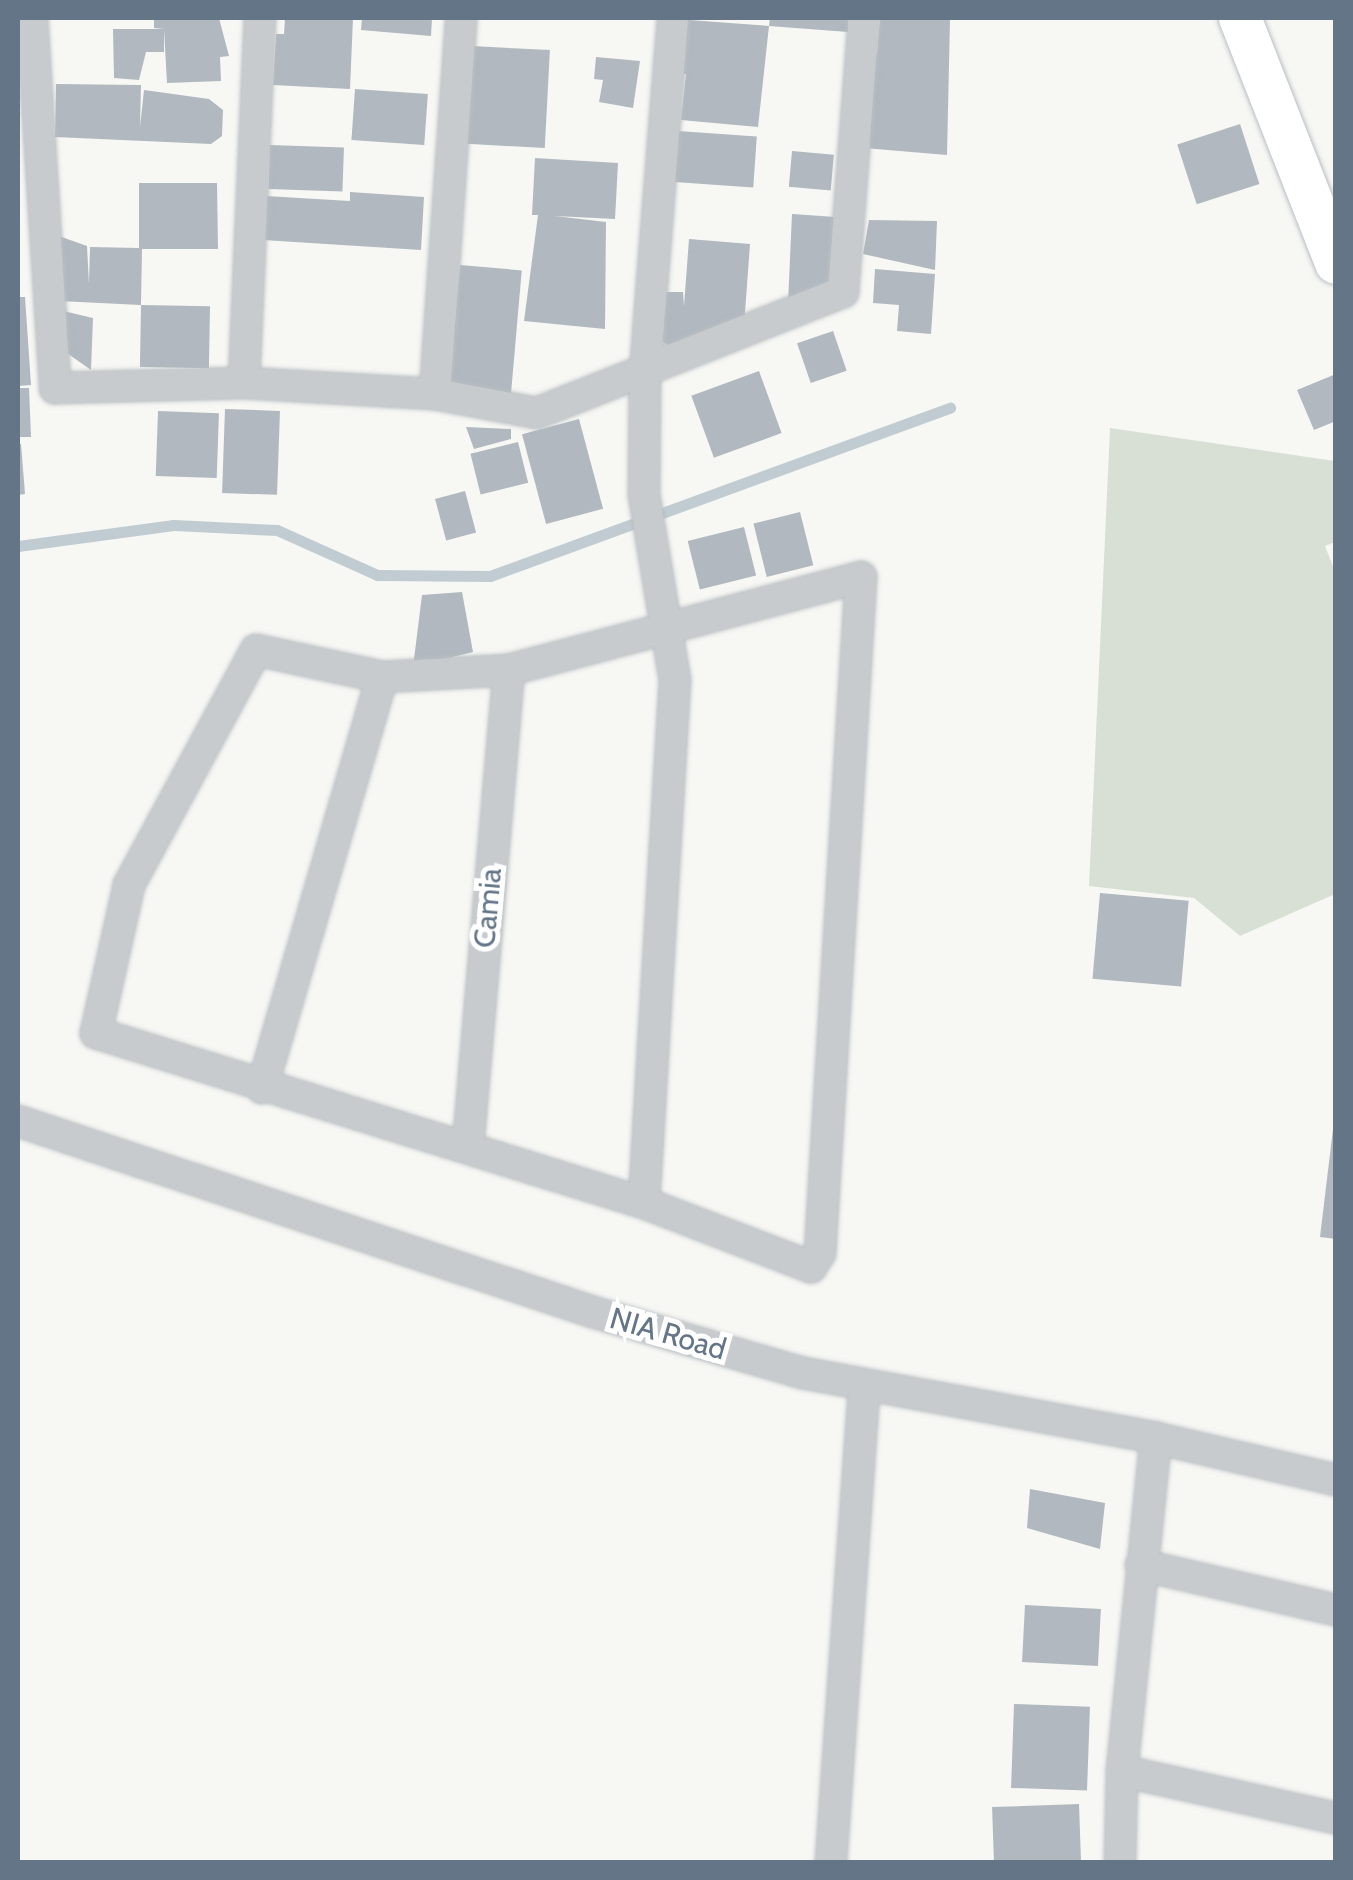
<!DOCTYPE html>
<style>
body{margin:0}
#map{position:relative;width:1353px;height:1880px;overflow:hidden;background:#f7f8f4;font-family:Cabin,sans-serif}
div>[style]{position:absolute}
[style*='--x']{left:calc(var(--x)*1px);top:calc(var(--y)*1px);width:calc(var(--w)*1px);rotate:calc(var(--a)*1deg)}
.green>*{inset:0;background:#d8e0d5}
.stream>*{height:11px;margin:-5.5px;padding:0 5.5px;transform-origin:5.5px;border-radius:5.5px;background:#c1ccd2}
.building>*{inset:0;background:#b1b8bf;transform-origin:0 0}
.roads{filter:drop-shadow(0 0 2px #b9bec3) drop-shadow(0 0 2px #b9bec3)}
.street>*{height:30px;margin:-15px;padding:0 15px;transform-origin:15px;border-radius:15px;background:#c7cbce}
.secondary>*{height:42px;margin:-21px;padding:0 21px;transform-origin:21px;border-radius:21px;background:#fff}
span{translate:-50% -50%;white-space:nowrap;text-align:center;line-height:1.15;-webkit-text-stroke:10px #fff;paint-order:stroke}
.street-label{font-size:30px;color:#647588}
.frame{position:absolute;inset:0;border:20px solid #647588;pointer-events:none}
</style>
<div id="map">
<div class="green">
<div style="clip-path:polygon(1110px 428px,1335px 461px,1335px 542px,1325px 546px,1336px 574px,1335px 894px,1240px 936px,1194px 898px,1089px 886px)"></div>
</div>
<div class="stream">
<div style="--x:18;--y:546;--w:157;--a:-7.7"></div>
<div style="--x:174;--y:525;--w:103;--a:2.8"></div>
<div style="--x:277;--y:530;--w:110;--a:24.2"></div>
<div style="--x:377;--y:575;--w:113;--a:0.5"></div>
<div style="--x:490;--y:576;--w:490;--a:-20.1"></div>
</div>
<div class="building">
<div style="clip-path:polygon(154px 18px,219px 18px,229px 56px,220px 57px,221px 81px,167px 83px,164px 29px,164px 52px,146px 52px,139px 80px,114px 78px,113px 29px,164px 29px,154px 28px)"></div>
<div style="clip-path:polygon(285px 18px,353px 18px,350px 89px,273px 85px,276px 34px,284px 34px)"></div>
<div style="clip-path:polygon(362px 18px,432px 18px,431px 36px,361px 30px)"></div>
<div style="clip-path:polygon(770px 18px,848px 18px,848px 32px,769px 26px)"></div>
<div style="clip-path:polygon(880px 18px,950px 20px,947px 155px,864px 148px,870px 54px,877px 54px)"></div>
<div style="clip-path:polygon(676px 19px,769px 26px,758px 127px,681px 120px,686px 74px,671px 73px)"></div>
<div style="left:472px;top:46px;width:78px;height:98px;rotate:3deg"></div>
<div style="clip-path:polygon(596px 57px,640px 61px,633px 108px,599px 102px,603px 80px,594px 79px)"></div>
<div style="clip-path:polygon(56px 84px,141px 85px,140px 127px,144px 90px,209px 99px,223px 110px,222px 136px,211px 144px,55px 137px)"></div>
<div style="left:355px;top:89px;width:73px;height:51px;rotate:4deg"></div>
<div style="left:1240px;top:124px;width:63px;height:66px;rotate:72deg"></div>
<div style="left:678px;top:131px;width:79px;height:51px;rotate:4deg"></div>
<div style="left:270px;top:145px;width:74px;height:44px;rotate:2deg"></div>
<div style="left:792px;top:151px;width:42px;height:36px;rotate:5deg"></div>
<div style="clip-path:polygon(535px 158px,618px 163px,615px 219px,555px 216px,606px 222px,605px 329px,524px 321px,538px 215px,532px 215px)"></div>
<div style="clip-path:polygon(139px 183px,217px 183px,218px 249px,142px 249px,141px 305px,59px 301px,56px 235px,87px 246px,89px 284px,90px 247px,139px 248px)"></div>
<div style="clip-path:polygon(350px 192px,424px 197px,421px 250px,263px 240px,266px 196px,350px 201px)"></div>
<div style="clip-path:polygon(792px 214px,836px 217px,832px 284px,788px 303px)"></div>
<div style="clip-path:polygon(869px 220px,937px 221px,935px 270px,863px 254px)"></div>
<div style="clip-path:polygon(689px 239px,750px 244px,744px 326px,677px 351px,661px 341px,662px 292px,683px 292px,684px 306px)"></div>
<div style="left:460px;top:265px;width:62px;height:127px;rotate:5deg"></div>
<div style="clip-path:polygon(875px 269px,935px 274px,931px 334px,897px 331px,899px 305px,873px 303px)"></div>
<div style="clip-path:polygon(18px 297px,25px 297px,31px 385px,18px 386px)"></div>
<div style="left:141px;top:305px;width:69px;height:62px;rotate:1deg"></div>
<div style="clip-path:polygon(59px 310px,93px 318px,91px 370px,64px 351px)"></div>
<div style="left:833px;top:331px;width:42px;height:38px;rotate:71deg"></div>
<div style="left:759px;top:371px;width:66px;height:72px;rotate:70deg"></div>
<div style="clip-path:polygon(1336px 374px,1336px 421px,1314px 430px,1297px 390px)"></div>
<div style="clip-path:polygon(18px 388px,29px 388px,31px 437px,18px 437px)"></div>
<div style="left:225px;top:409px;width:55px;height:84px;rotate:2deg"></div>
<div style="left:158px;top:411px;width:61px;height:65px;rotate:2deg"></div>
<div style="left:579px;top:419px;width:93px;height:59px;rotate:75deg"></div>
<div style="clip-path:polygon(466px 427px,511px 429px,511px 439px,474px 449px)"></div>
<div style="left:518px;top:442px;width:42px;height:49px;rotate:76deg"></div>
<div style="clip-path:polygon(18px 444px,21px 444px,25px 494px,18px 495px)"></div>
<div style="left:465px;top:491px;width:43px;height:31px;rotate:75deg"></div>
<div style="left:800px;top:512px;width:55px;height:48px;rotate:76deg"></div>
<div style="left:744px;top:527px;width:50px;height:58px;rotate:76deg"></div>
<div style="clip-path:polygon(462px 592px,473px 652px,413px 667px,422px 595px)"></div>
<div style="left:1100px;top:893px;width:89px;height:86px;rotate:5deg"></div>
<div style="clip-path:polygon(1333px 1129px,1336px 1129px,1336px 1239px,1320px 1237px)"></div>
<div style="clip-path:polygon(1030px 1489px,1105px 1503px,1100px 1549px,1027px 1528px)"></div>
<div style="left:1025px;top:1605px;width:76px;height:57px;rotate:3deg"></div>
<div style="left:1014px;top:1704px;width:76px;height:84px;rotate:2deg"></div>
<div style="left:1079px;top:1804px;width:58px;height:87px;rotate:88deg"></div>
</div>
<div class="roads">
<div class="street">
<div style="--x:32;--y:18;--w:371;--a:86.4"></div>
<div style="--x:55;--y:388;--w:189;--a:-1.5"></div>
<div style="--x:244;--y:383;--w:191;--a:3.3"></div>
<div style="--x:435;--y:394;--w:104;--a:10.6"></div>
<div style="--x:537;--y:413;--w:329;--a:-21.6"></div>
<div style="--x:843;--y:292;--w:275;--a:-85.6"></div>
<div style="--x:244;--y:383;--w:365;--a:-87.5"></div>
<div style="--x:435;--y:394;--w:377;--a:-86"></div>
<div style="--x:861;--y:577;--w:677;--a:93.47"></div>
<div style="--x:820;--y:1253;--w:17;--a:123"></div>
<div style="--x:811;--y:1267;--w:179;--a:-159"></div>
<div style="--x:644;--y:1203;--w:574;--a:-162.77"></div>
<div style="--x:96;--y:1033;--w:152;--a:-77.4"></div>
<div style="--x:129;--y:885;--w:267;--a:-61.6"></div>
<div style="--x:256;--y:650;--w:129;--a:12.1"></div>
<div style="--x:382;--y:677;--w:127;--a:-3.2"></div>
<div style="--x:509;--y:670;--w:364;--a:-14.8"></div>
<div style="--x:262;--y:1088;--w:428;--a:-73.7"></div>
<div style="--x:18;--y:1121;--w:606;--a:18.38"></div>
<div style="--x:593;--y:1312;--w:219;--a:16.2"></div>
<div style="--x:803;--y:1373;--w:359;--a:10.4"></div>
<div style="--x:1156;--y:1438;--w:185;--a:13.1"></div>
<div style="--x:468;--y:1147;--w:479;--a:-85.1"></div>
<div style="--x:644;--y:1203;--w:524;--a:-86.61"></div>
<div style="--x:675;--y:680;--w:189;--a:-99.5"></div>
<div style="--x:644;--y:494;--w:120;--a:-89.5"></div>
<div style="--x:645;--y:374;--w:357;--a:-85.5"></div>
<div style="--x:1141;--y:1565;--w:200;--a:13"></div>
<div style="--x:1122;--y:1771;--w:219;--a:12.4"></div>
<div style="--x:831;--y:1862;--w:475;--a:-86"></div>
<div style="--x:1120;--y:1862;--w:91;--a:-88.7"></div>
<div style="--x:1122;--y:1771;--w:335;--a:-84.2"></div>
</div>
<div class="secondary">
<div style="--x:1240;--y:18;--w:263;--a:68.6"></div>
</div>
</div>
<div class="street-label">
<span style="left:488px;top:908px;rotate:-85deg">Camia</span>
<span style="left:668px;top:1334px;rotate:16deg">NIA Road</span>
</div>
<div class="frame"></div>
</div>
